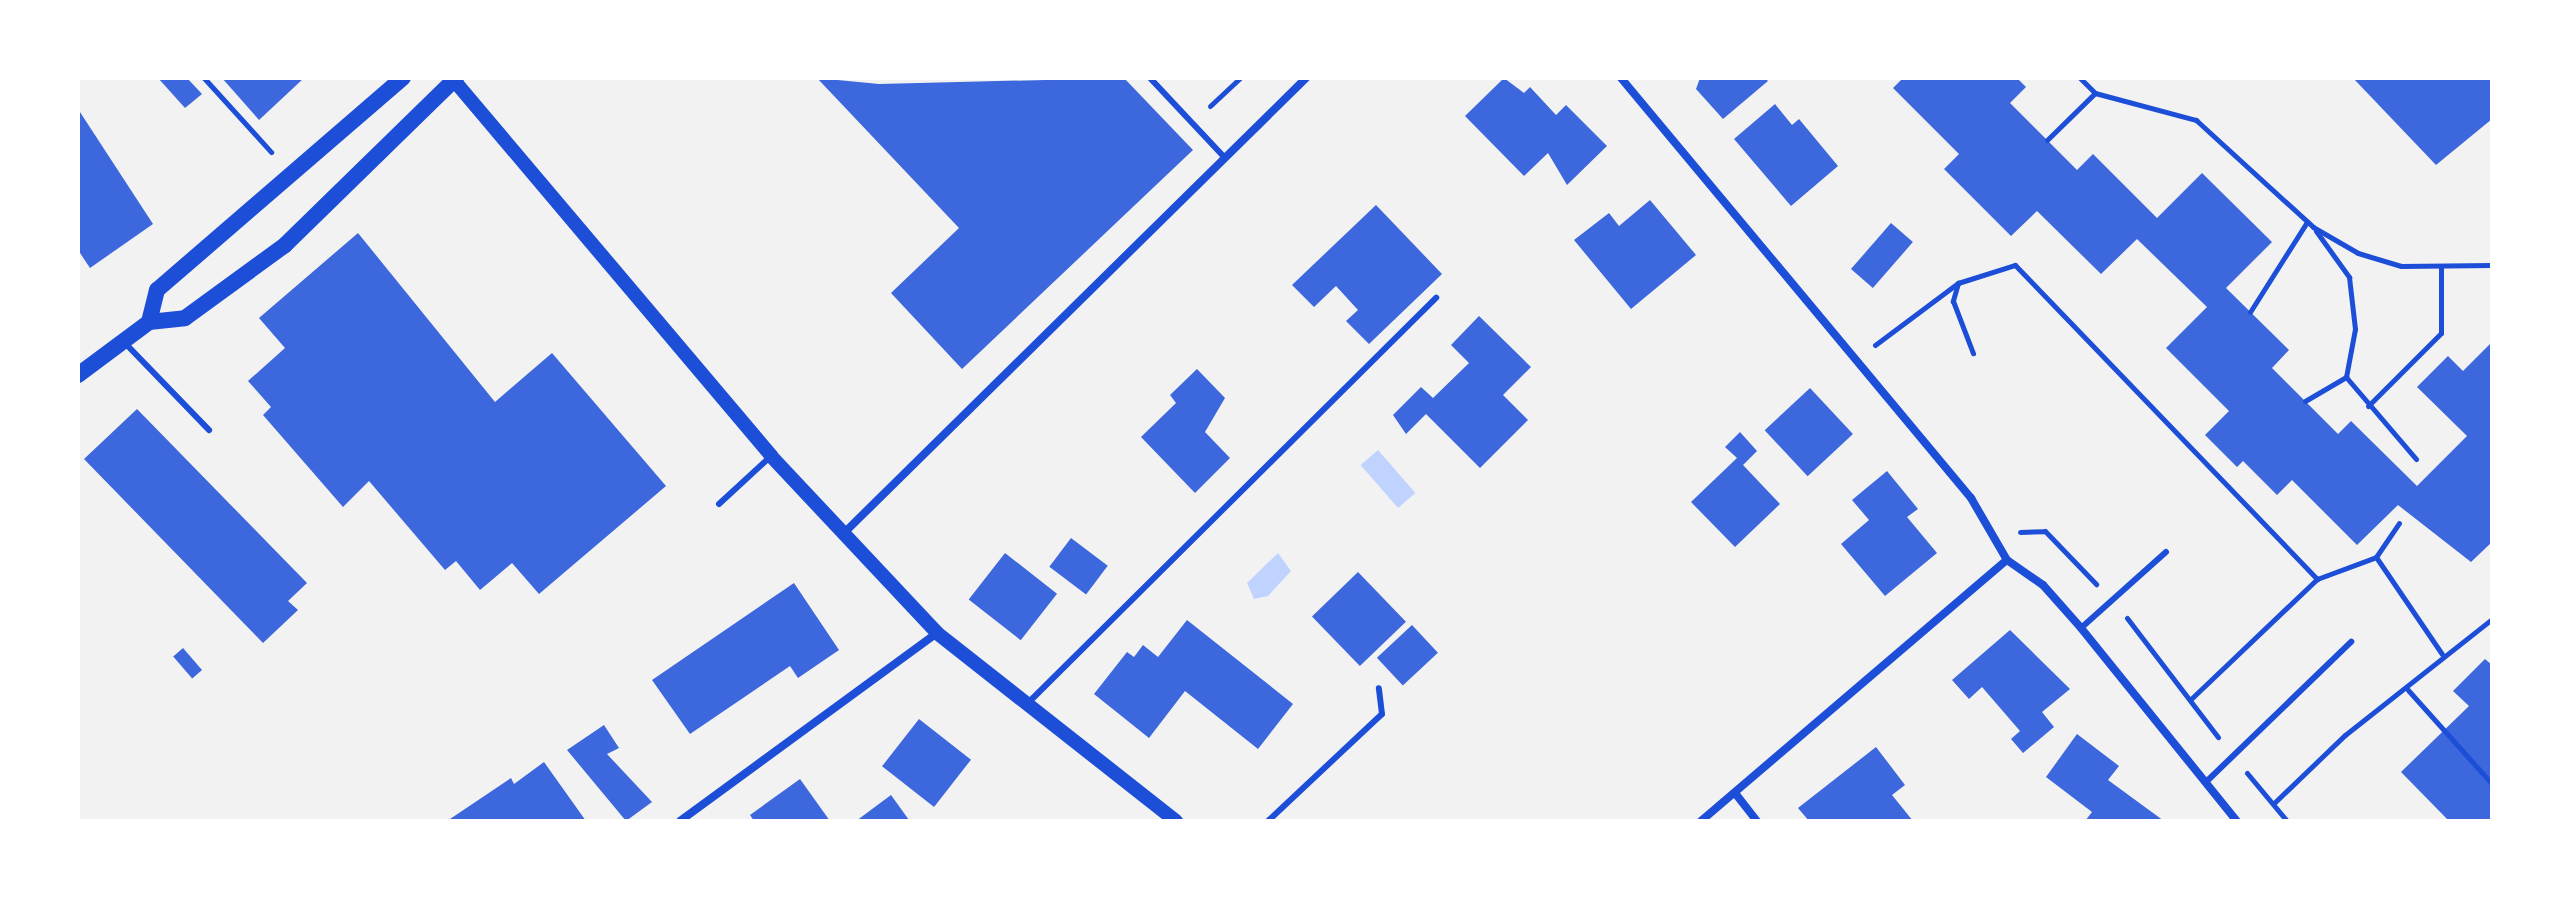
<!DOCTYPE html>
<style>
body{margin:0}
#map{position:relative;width:2570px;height:899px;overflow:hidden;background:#f2f2f2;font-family:Helvetica,sans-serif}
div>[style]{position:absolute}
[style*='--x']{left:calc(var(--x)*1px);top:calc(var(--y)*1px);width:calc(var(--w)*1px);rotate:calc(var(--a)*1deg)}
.water>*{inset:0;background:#bfd3fe;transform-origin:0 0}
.building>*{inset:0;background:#3d67dc;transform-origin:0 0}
.path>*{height:5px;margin:-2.5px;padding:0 2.5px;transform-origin:2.5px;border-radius:2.5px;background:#1d4ed8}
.service>*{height:6px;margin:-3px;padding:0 3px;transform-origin:3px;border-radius:3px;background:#1d4ed8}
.minor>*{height:8px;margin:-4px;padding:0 4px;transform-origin:4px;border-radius:4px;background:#1d4ed8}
.tertiary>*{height:14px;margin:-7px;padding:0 7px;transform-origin:7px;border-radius:7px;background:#1d4ed8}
.secondary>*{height:16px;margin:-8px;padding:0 8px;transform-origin:8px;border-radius:8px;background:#1d4ed8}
span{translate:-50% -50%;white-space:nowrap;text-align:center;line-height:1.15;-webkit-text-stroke:7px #fff;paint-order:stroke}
.frame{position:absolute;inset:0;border:80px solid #fff;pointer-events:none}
</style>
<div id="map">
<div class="water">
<div style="left:1378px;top:450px;width:57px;height:23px;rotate:49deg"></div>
<div style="clip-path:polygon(1278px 553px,1291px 571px,1268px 596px,1254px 599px,1247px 583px)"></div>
</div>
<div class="building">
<div style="clip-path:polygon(158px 78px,187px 78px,202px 94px,185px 108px)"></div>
<div style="clip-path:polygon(222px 78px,304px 78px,259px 120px)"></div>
<div style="clip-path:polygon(817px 78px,879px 84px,1124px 78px,1193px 150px,962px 369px,891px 293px,959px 228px)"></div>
<div style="clip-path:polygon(1504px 78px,1524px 93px,1530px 87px,1556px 115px,1566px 105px,1607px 146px,1567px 185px,1548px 153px,1524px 176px,1465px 116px)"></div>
<div style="clip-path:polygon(1700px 78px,1765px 78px,1768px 81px,1723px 119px,1696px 89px)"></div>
<div style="clip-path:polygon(1903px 78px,2017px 78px,2026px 87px,2010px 103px,2077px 170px,2093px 154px,2157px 218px,2202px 173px,2272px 242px,2226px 288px,2289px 350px,2272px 368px,2338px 434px,2351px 421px,2417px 486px,2467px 436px,2417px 387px,2448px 356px,2463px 371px,2492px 342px,2492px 542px,2471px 562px,2398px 505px,2357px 545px,2292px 480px,2277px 495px,2243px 461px,2237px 467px,2205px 435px,2229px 411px,2166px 348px,2207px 307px,2137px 239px,2101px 274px,2037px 211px,2011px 236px,1944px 169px,1959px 154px,1893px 88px)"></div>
<div style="clip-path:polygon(2353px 78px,2492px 78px,2492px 119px,2436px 165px)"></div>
<div style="clip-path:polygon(1775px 104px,1792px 125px,1799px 119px,1838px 166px,1791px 206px,1734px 139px)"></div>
<div style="clip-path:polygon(78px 109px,153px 224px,90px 268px,78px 250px)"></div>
<div style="clip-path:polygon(1650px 200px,1696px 255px,1631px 309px,1574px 240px,1609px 213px,1619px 226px)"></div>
<div style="clip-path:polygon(1376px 205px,1442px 274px,1369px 344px,1346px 321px,1358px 310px,1336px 286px,1314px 307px,1292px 285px)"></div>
<div style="left:1891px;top:223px;width:29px;height:61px;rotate:41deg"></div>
<div style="clip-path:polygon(358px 233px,495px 402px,552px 353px,666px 486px,539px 594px,512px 563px,480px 590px,456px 561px,445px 570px,369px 481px,343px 507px,263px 415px,271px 407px,248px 381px,285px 348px,259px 318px)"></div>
<div style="clip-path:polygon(1479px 316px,1531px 367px,1503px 395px,1528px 420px,1480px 468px,1426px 414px,1406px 434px,1393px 415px,1421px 387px,1433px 398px,1469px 363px,1451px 345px)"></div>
<div style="clip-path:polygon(1197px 369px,1225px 398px,1205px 432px,1230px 458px,1195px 493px,1141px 437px,1176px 403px,1170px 395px)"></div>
<div style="left:1810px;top:388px;width:63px;height:62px;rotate:47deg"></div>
<div style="clip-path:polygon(137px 409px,307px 583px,288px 601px,298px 610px,263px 643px,84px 459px)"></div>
<div style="clip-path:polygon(1740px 432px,1757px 451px,1743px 465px,1780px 504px,1735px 547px,1691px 502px,1737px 458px,1725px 447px)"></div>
<div style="clip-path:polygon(1887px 471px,1918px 509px,1907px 517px,1937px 553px,1885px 596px,1841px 544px,1869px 520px,1852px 500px)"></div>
<div style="left:1071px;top:538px;width:46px;height:36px;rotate:37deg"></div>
<div style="left:1005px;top:553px;width:66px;height:59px;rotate:38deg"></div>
<div style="left:1358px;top:572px;width:69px;height:64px;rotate:46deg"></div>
<div style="clip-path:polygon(794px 583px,839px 650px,798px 678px,790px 666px,690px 734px,652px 680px)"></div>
<div style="clip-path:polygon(1187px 620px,1293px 704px,1258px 749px,1185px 691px,1149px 738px,1094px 694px,1127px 652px,1134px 657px,1143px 645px,1158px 657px)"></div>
<div style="left:1412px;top:625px;width:38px;height:48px;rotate:47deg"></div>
<div style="clip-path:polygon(2010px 630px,2070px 689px,2042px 712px,2054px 727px,2023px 753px,2011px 739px,2020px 731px,1982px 687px,1969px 699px,1952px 680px)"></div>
<div style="left:183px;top:648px;width:29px;height:13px;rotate:49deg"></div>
<div style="clip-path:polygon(2485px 659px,2492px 665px,2492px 821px,2449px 821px,2401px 772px,2469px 706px,2453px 691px)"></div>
<div style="left:919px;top:719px;width:66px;height:60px;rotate:38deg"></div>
<div style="clip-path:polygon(604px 725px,619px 748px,607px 754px,652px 802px,626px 821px,567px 750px)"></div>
<div style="clip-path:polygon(2077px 734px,2119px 766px,2108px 780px,2164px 821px,2085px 821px,2092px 812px,2046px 777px)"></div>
<div style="clip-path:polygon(1876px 747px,1905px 785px,1892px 795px,1913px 821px,1809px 821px,1798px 808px)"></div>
<div style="clip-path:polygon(544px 762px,586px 821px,450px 819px,511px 778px,514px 784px)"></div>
<div style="clip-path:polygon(800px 779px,830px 821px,754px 821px,750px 815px)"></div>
<div style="clip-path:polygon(891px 795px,909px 820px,856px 821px)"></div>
</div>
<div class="path">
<div style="--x:204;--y:78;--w:100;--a:47.8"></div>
<div style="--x:2080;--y:78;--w:21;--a:45"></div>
<div style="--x:2095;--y:93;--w:105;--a:15"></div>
<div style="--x:2196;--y:120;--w:159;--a:42.4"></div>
<div style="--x:2313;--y:227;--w:52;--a:30"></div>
<div style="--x:2358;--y:253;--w:45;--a:16.8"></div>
<div style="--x:2401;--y:266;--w:91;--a:-0.6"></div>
<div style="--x:1210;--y:106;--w:41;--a:-43"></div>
<div style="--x:2047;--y:140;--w:67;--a:-44.4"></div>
<div style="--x:2316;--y:231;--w:57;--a:54.3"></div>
<div style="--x:2349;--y:277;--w:52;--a:83.4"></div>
<div style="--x:2355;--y:329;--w:49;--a:100.6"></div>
<div style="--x:2346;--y:377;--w:108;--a:49.5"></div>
<div style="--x:1958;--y:283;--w:19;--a:106"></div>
<div style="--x:1953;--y:301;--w:56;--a:69"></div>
<div style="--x:2250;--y:312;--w:107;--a:-57.7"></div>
<div style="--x:1875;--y:345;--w:104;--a:-36.8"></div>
<div style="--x:1958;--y:283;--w:60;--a:-17.5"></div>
<div style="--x:2015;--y:265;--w:436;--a:46.1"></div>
<div style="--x:2305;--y:401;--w:48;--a:-30.3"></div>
<div style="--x:2368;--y:406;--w:103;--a:-45"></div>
<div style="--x:2441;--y:333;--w:65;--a:-90"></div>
<div style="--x:2020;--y:532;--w:25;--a:-2"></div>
<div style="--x:2045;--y:531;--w:74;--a:46.1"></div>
<div style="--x:2376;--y:557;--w:41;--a:-55.9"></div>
<div style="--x:2127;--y:618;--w:150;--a:52.6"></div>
<div style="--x:2408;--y:690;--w:126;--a:48.2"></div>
<div style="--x:2192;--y:698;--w:173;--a:-43.6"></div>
<div style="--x:2317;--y:579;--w:63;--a:-20.4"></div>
<div style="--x:2376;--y:557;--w:117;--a:55.8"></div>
<div style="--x:2247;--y:773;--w:62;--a:50.2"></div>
<div style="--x:2274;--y:803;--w:98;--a:-43.8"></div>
<div style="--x:2345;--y:735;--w:187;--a:-38.3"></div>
</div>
<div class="service">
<div style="--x:1150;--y:78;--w:110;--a:46.8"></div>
<div style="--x:123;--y:341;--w:124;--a:46"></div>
<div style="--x:719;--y:504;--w:71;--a:-42.7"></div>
<div style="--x:2081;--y:628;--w:114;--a:-41.8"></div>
<div style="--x:1031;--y:700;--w:571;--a:-44.79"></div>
<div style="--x:2206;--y:782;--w:202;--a:-44"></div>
<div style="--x:1268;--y:821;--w:156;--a:-43.2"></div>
<div style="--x:1382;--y:714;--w:26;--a:-97"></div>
</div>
<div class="minor">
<div style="--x:1621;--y:78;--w:547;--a:50.19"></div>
<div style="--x:1971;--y:498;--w:72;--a:59.9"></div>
<div style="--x:2007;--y:560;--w:44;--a:34.8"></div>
<div style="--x:2043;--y:585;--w:57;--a:48.5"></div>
<div style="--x:2081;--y:628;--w:248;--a:51.1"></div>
<div style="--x:843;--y:534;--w:650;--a:-44.56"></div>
<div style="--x:1735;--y:793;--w:36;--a:52"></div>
<div style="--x:680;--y:821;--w:318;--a:-36.2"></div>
<div style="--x:1701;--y:821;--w:402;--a:-40.5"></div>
</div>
<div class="tertiary">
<div style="--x:452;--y:78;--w:495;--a:49.8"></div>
<div style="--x:771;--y:456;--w:243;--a:46.8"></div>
<div style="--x:937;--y:633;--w:304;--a:38.2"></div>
</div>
<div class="secondary">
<div style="--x:149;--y:322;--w:33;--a:-76"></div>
<div style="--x:157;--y:290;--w:325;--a:-40.8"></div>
<div style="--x:78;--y:375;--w:89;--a:-36.7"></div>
<div style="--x:149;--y:322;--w:36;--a:-6"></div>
<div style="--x:185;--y:318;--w:124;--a:-36.1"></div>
<div style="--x:285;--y:245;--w:239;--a:-44.3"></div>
</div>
<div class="frame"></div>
</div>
